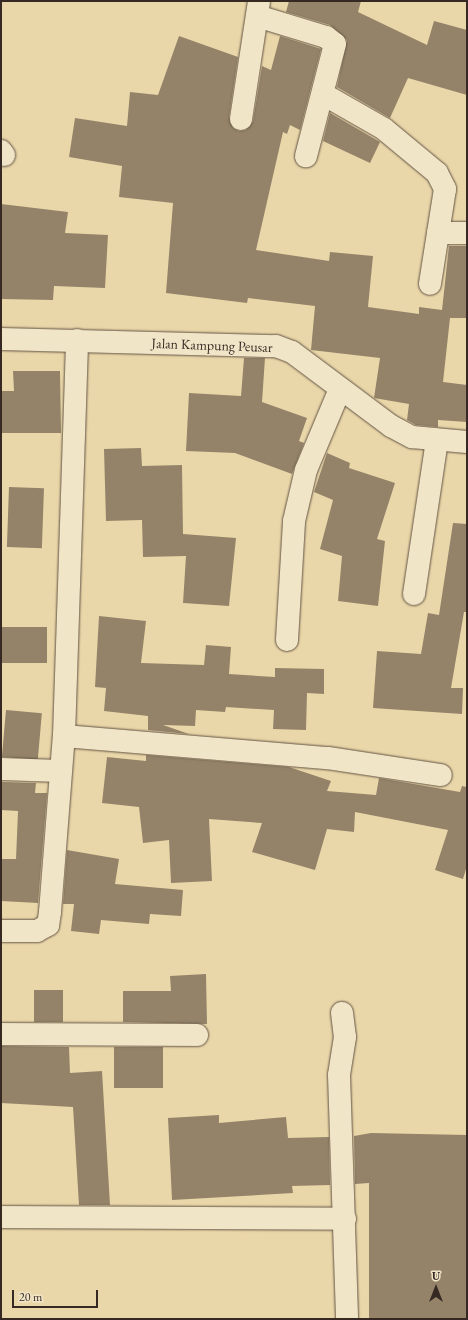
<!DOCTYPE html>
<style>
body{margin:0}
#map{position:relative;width:468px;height:1320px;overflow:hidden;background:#ead7a9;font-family:"EB Garamond",serif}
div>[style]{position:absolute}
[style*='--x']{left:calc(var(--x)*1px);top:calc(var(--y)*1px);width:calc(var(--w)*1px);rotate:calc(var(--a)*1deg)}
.building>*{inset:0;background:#948369;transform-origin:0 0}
.roads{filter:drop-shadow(0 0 1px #635445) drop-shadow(0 0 1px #635445)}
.minor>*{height:22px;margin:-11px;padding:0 11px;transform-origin:11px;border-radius:11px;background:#f1e5c7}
span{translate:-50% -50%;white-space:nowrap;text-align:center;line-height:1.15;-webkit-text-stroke:3px #f1e5c7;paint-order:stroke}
.street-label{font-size:14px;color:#362924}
.frame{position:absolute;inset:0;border:2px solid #362924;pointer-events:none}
.north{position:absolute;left:416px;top:1268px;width:40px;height:40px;-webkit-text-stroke:3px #f1e5c7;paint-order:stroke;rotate:0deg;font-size:11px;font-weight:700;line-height:16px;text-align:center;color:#362924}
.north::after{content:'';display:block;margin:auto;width:14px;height:18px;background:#362924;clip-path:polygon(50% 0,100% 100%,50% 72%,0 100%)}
.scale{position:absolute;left:12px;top:1290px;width:86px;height:18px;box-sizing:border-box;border:2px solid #362924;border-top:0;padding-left:5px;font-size:12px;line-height:14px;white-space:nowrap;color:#362924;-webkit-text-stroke:3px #f1e5c7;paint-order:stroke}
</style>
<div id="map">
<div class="building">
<div style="clip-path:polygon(289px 1px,361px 1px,358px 12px,427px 45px,434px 21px,467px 30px,467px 95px,408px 78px,390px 118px,337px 87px,347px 40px,330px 25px,286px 12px)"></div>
<div style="clip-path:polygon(179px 36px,238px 57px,229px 117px,233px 128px,239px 131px,246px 130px,253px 121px,262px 66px,271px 70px,280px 36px,321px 49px,300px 130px,290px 125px,287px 134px,283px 132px,256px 250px,329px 261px,330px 252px,373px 256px,368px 307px,419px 314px,419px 307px,442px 310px,449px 246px,467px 246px,467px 318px,450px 318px,443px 382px,467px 385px,467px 422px,438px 420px,438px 427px,416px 425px,407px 420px,409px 404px,374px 398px,380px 358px,311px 350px,315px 306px,248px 298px,247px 303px,166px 293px,173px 203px,119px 197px,122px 166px,69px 157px,75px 118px,127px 126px,130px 92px,158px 95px)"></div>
<div style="clip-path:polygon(330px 113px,380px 142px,370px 163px,323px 141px)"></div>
<div style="clip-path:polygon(1px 204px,68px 212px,65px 233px,108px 235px,105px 288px,54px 286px,53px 300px,1px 299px)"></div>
<div style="clip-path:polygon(244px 358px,265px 358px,262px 402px,307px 418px,299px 441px,304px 443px,292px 474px,235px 453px,186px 451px,189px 393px,241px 396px)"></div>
<div style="clip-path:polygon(13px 371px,60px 371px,61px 433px,1px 433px,1px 391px,14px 391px)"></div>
<div style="clip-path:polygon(141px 448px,142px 466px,182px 465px,183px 534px,236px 538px,229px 606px,183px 603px,186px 556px,143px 557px,142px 520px,106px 521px,104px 449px)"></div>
<div style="clip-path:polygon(327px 453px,350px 463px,349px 468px,395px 483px,377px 539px,385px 541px,378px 606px,338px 601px,342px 556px,320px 549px,333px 500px,314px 492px)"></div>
<div style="left:9px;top:487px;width:35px;height:60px;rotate:2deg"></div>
<div style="clip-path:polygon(453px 523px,467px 524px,467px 612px,464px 612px,451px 688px,463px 688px,462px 714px,373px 708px,377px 651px,421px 654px,428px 613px,439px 615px)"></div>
<div style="clip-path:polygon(99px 616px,146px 621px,141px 663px,204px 665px,206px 645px,231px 647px,229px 674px,275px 677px,275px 668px,324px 669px,324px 694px,307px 693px,306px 730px,273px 729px,274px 710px,226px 707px,225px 712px,196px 710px,195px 726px,163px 725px,189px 734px,148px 730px,148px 716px,104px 711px,106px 688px,95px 687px)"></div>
<div style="left:1px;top:627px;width:46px;height:36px"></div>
<div style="left:6px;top:710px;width:36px;height:47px;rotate:5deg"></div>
<div style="clip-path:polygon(146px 755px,289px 767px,331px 781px,327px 791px,376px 795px,379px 778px,460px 792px,462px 786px,467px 787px,467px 866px,463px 879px,435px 870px,448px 830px,355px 812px,354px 832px,327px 829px,315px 870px,252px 852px,262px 823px,209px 819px,212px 881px,171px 883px,169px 840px,143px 843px,139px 807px,102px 803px,107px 757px,146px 761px)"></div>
<div style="clip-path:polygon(1px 782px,36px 783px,35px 793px,47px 793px,38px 903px,1px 901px,1px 859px,16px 859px,18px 811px,1px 810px)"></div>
<div style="clip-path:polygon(67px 850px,119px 859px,115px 884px,183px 890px,181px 916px,150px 914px,149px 924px,101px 920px,99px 934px,71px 931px,74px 904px,63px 904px)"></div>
<div style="clip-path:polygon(206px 974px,207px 1024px,123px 1022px,123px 991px,171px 991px,170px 976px)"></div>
<div style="left:34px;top:990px;width:29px;height:32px"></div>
<div style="clip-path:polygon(1px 1046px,69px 1047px,70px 1073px,102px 1071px,110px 1205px,79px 1205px,73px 1107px,1px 1103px)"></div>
<div style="left:114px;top:1047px;width:49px;height:41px"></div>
<div style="clip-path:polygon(219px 1115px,219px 1123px,286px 1117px,288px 1138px,329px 1137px,330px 1185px,292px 1186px,293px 1193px,172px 1200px,168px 1118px)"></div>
<div style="clip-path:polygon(371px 1133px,467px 1135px,467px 1319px,369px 1319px,369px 1183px,355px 1184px,354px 1136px)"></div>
</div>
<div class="roads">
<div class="minor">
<div style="--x:257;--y:16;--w:72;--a:16.9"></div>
<div style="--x:326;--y:37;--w:11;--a:38"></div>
<div style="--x:335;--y:44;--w:116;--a:104.5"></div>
<div style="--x:323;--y:94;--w:70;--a:29.8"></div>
<div style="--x:384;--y:129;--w:69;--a:39.7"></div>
<div style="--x:437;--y:173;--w:18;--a:63"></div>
<div style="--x:445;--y:189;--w:96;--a:99"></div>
<div style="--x:241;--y:119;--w:118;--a:-81.3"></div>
<div style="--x:1;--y:151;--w:5;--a:53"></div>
<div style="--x:438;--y:233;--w:29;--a:0"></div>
<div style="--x:1;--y:339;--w:275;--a:1.5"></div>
<div style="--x:276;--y:346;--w:17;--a:21"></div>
<div style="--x:292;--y:352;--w:124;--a:36.8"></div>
<div style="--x:391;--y:426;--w:24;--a:28"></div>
<div style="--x:412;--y:437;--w:55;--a:5.2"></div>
<div style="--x:414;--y:594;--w:156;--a:-81.5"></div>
<div style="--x:287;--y:640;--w:119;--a:-86.6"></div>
<div style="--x:294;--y:521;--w:52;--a:-76.8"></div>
<div style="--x:306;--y:470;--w:88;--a:-67.2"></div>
<div style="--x:64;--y:736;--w:265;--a:4.8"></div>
<div style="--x:328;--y:758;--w:114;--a:8.6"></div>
<div style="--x:1;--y:769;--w:59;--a:1.9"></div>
<div style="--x:1;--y:931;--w:36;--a:0"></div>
<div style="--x:37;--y:931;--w:13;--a:-29"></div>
<div style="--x:48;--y:925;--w:13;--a:-81"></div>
<div style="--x:50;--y:912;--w:177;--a:-85.5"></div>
<div style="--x:64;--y:736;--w:396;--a:-88.1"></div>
<div style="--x:342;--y:1013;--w:24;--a:83"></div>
<div style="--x:345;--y:1037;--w:38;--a:99"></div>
<div style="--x:339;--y:1075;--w:244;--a:88.1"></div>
<div style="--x:1;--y:1034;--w:196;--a:0.3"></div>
<div style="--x:1;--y:1217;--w:344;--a:0.3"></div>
</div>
</div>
<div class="street-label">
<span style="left:212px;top:345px;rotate:2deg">Jalan Kampung Peusar</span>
</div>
<div class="frame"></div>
<div class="north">U</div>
<div class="scale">20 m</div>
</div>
